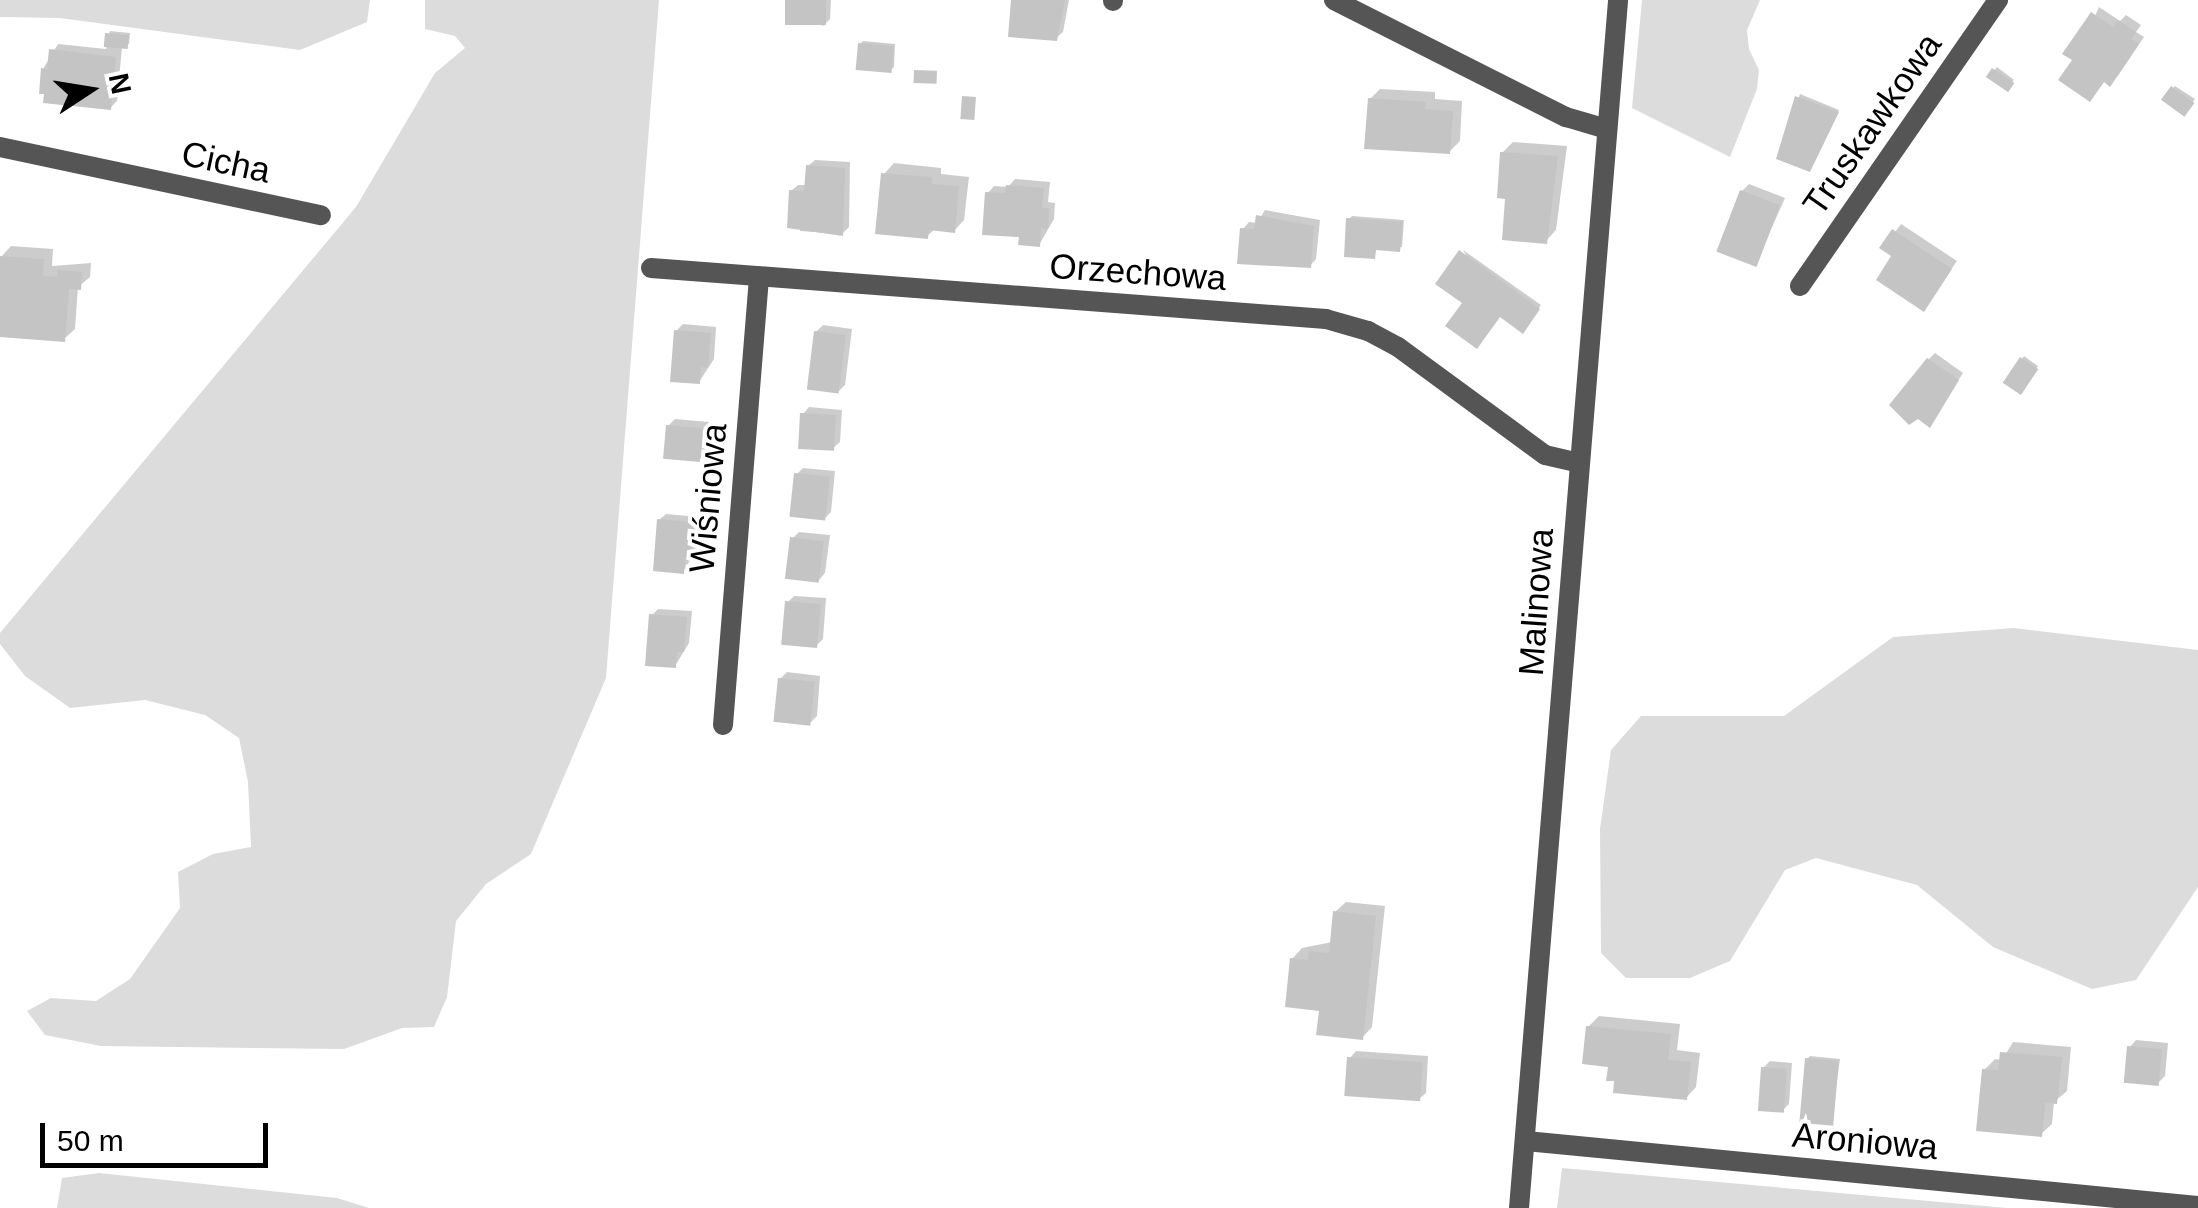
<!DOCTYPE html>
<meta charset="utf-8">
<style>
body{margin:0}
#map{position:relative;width:2198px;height:1208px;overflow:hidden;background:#fff;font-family:Arial,sans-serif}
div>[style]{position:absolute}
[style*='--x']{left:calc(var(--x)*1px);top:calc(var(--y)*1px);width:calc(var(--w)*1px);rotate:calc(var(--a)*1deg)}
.green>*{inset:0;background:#dcdcdc}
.shadow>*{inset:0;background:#0003;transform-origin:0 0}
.building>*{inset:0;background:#c4c4c4;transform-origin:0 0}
.minor>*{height:20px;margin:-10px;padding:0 10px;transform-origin:10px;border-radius:10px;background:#555}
span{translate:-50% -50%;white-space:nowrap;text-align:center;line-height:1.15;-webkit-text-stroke:8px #fff;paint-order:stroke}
.street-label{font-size:35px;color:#000}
.north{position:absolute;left:40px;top:40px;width:100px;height:100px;-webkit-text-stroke:8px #fff;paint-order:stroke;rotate:78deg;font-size:28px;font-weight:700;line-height:40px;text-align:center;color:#000}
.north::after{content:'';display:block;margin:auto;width:35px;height:45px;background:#000;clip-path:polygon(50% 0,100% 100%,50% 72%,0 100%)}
.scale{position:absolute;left:40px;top:1123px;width:228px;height:45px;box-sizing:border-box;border:5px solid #000;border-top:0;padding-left:12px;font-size:30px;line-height:35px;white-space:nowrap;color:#000;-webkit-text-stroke:8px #fff;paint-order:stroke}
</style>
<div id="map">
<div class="green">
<div style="clip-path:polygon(0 0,370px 0,367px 22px,300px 50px,60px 18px,0 17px)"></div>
<div style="clip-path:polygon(425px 0,659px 0,606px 678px,531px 854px,486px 884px,456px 921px,447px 997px,434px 1027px,402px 1028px,344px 1049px,101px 1046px,45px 1035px,27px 1011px,51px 998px,96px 1001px,130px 979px,180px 908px,178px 872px,213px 854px,251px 847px,248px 782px,239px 738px,205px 715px,145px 700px,70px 708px,25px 676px,0 644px,0 633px,356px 207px,435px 73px,465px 48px,455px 36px,425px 29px)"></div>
<div style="clip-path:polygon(1642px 0,1760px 0,1747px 30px,1749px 49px,1759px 70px,1757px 89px,1730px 157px,1632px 108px)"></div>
<div style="clip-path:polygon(2014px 628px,2198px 650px,2198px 887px,2136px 980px,2092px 989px,1993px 947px,1917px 885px,1816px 858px,1785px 870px,1730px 961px,1690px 978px,1626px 978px,1601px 953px,1600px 829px,1611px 750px,1641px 716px,1784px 716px,1893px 637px)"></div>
<div style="clip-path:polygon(1562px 1168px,2007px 1208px,1557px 1208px)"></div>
<div style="clip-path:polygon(99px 1173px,337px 1198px,369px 1208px,57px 1208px,62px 1178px)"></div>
</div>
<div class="shadow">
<div style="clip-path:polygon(787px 0,831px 0,830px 19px,823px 26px)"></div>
<div style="clip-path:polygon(1013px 0,1069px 0,1063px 32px,1056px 38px)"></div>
<div style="clip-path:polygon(2099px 7px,2120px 21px,2126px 15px,2141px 25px,2136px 32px,2144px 37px,2117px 77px,2076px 60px)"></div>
<div style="clip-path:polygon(110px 31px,130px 33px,129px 44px,122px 47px,117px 101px,110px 108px,43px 69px,58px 44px,106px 49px)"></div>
<div style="clip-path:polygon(863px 41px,895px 44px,894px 67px,891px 70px,860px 44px)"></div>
<div style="left:1997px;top:67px;width:21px;height:13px;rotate:37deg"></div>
<div style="clip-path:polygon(2175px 86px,2195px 99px,2187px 110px,2173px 88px)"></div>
<div style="clip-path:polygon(1380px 89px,1435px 92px,1435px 99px,1462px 101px,1460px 141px,1449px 152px,1370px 99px)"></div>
<div style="clip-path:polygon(1800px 94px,1839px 110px,1812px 166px,1779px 157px)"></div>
<div style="clip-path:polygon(1513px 142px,1567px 146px,1556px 230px,1546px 241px,1508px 196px,1502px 153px)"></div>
<div style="clip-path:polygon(815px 160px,850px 162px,849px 227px,842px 234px,800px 231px,791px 191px,798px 185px,807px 185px,808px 166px)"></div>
<div style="clip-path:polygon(894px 163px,941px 168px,941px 174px,969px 177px,964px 220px,954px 231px,935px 229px,927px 236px,884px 174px)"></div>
<div style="clip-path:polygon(1015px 179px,1050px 182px,1048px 202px,1055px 203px,1054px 219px,1039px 245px,1021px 235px,988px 193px,994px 186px,1008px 187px)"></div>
<div style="clip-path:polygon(1749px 184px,1785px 198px,1755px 265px,1742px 191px)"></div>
<div style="clip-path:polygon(1265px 210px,1320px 220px,1316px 259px,1310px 266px,1243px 229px,1249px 222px,1257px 223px)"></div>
<div style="clip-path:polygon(1352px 216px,1404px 220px,1402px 247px,1377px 248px,1374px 256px,1349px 219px)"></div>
<div style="clip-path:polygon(1901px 224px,1957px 261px,1924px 308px,1895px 256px,1883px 248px)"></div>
<div style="clip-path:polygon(11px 246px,53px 249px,52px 266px,91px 263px,90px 277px,78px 287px,75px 329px,64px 339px,0 335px,1px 257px)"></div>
<div style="clip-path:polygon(1463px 250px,1541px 305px,1525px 328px,1500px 314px)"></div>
<div style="clip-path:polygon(683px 324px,716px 327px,714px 359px,699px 382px,676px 331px)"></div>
<div style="clip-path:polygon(823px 325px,852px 329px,845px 385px,839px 391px,816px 332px)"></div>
<div style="clip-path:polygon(1935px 353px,1963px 373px,1930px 424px,1928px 360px)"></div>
<div style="clip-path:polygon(2024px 356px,2038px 366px,2023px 389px,2022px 359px)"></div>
<div style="clip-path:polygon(809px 407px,842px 410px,840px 442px,833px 448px,803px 414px)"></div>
<div style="clip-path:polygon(675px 419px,709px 422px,706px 453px,699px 460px,668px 426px)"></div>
<div style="clip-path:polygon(803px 468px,835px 471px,831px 512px,824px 519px,797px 474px)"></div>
<div style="clip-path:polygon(666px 514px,700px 517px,697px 549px,683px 572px,659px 520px)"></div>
<div style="clip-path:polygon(799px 532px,830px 535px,825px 573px,819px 580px,793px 538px)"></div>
<div style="clip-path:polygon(794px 596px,826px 598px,823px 639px,816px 646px,787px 603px)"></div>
<div style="clip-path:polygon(658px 609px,692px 611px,689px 643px,675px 666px,652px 615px)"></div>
<div style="clip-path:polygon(787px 672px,820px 676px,817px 716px,810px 723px,780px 679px)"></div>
<div style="clip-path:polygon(1346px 902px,1385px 906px,1372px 1027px,1362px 1038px,1322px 1009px,1292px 959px,1302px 948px,1332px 942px,1335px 912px)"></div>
<div style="clip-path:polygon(1599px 1016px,1680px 1024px,1677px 1050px,1700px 1053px,1696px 1087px,1686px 1098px,1616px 1079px,1588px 1027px)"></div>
<div style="clip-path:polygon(2136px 1040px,2168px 1043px,2165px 1076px,2158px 1083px,2130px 1047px)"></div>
<div style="clip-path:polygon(2013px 1042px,2071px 1047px,2067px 1091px,2054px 1102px,2052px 1124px,2041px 1134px,1984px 1070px,1995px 1059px,2002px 1060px)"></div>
<div style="clip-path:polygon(1356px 1051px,1428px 1056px,1426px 1093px,1419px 1099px,1350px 1058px)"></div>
<div style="clip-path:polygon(1810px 1056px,1840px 1059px,1831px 1124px,1807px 1059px)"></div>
<div style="clip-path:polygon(1770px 1061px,1792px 1063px,1789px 1104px,1782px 1111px,1763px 1068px)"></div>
</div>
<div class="building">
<div style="left:785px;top:0;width:41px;height:25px"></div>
<div style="clip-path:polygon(1011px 0,1065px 0,1057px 41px,1008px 37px)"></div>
<div style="clip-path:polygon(2091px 12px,2113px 27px,2118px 20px,2136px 32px,2132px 39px,2139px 44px,2110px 87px,2104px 82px,2090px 102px,2058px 80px,2072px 60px,2062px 54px)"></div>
<div style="left:105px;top:33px;width:24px;height:14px;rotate:5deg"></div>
<div style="left:858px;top:43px;width:36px;height:27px;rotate:5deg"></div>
<div style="clip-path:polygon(49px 49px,116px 57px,111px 110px,43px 103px,44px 94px,39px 94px,41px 68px,47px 69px)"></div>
<div style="left:1992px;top:68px;width:27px;height:11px;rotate:34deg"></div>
<div style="left:914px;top:70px;width:23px;height:13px;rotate:2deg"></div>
<div style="left:2171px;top:86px;width:29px;height:17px;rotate:36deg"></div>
<div style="left:962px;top:96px;width:14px;height:23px;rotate:4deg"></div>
<div style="clip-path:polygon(1795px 96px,1839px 112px,1810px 172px,1776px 159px)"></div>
<div style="clip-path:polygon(1368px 98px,1426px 102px,1425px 109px,1453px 111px,1450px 154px,1364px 149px)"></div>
<div style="clip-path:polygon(1500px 152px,1558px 156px,1547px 244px,1502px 240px,1505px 199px,1497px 198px)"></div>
<div style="clip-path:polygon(806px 165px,845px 168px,843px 236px,787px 228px,789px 190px,804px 191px)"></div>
<div style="clip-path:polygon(881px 173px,932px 177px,932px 184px,959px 186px,955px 233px,929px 230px,928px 239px,875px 234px)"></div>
<div style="clip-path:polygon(1006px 185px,1044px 188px,1042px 208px,1049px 208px,1048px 229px,1041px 228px,1040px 247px,1018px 245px,1019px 237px,982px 235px,985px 192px,1005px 193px)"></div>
<div style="left:1740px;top:190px;width:43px;height:66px;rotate:21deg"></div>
<div style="clip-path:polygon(1256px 215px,1314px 226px,1311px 268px,1237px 264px,1240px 228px,1254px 229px)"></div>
<div style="clip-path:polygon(1346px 218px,1403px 222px,1400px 252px,1376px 250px,1375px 259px,1344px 257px)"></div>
<div style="clip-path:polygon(1892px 229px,1952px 269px,1924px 312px,1876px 280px,1891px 256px,1879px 248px)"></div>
<div style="clip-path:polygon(1459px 250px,1540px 309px,1523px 334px,1500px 317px,1477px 349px,1445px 326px,1462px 303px,1435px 284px)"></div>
<div style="clip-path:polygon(0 256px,44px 259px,43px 276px,57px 277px,57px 270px,82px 272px,81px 290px,69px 289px,65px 342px,0 337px)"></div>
<div style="clip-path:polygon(674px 330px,711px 333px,708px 368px,701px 367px,700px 384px,670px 382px)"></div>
<div style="left:814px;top:331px;width:32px;height:59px;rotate:7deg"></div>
<div style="left:2020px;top:357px;width:22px;height:31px;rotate:34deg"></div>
<div style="clip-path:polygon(1927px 358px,1959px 380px,1930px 428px,1918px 419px,1909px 425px,1889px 405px)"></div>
<div style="left:800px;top:413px;width:36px;height:36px;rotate:3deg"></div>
<div style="left:666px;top:425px;width:37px;height:34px;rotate:5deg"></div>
<div style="left:794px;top:473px;width:36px;height:44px;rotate:6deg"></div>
<div style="clip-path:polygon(657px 519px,694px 522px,691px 558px,685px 557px,684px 574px,653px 571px)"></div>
<div style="left:790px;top:537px;width:34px;height:42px;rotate:7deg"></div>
<div style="left:785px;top:601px;width:36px;height:44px;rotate:5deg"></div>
<div style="clip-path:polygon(649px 614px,687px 617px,684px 652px,677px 652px,676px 668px,645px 666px)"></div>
<div style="left:778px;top:678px;width:37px;height:44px;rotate:6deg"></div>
<div style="clip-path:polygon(1333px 911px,1376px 916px,1363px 1040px,1316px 1035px,1319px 1011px,1285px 1007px,1290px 958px,1308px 960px,1309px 951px,1329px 953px)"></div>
<div style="clip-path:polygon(1586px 1026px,1671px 1034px,1668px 1060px,1691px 1062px,1687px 1100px,1613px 1093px,1614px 1081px,1606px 1081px,1608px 1067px,1582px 1064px)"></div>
<div style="left:2127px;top:1046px;width:35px;height:37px;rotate:5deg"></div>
<div style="clip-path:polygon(2000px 1052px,2062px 1057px,2057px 1104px,2045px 1103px,2042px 1137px,1976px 1131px,1982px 1069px,1998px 1070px)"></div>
<div style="left:1347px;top:1057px;width:76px;height:39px;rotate:4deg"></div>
<div style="left:1805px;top:1058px;width:34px;height:65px;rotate:5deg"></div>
<div style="left:1761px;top:1067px;width:26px;height:44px;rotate:4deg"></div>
</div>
<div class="minor">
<div style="--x:1334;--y:0;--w:260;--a:26.8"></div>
<div style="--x:1566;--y:117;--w:43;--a:16.3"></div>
<div style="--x:1113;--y:1;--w:1;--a:-90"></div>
<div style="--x:0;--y:147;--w:328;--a:12"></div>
<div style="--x:651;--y:268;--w:677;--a:4.32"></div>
<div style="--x:1326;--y:319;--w:44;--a:15.9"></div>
<div style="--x:1368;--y:331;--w:34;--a:28"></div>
<div style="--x:1398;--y:347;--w:182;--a:36.3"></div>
<div style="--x:1545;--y:455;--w:35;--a:13"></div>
<div style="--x:1800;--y:286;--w:348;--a:-55.3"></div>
<div style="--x:723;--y:725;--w:450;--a:-85.4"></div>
<div style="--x:1526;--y:1141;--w:675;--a:5.52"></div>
<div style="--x:1519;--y:1208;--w:1212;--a:-85.31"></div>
</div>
<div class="street-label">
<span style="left:1872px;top:124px;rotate:-55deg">Truskawkowa</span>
<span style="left:226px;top:162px;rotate:12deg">Cicha</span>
<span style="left:1138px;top:272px;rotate:4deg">Orzechowa</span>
<span style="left:708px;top:498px;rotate:-85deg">Wiśniowa</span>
<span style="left:1536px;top:602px;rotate:-86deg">Malinowa</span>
<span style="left:1865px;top:1141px;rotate:5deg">Aroniowa</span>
</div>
<div class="north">N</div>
<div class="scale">50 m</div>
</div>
